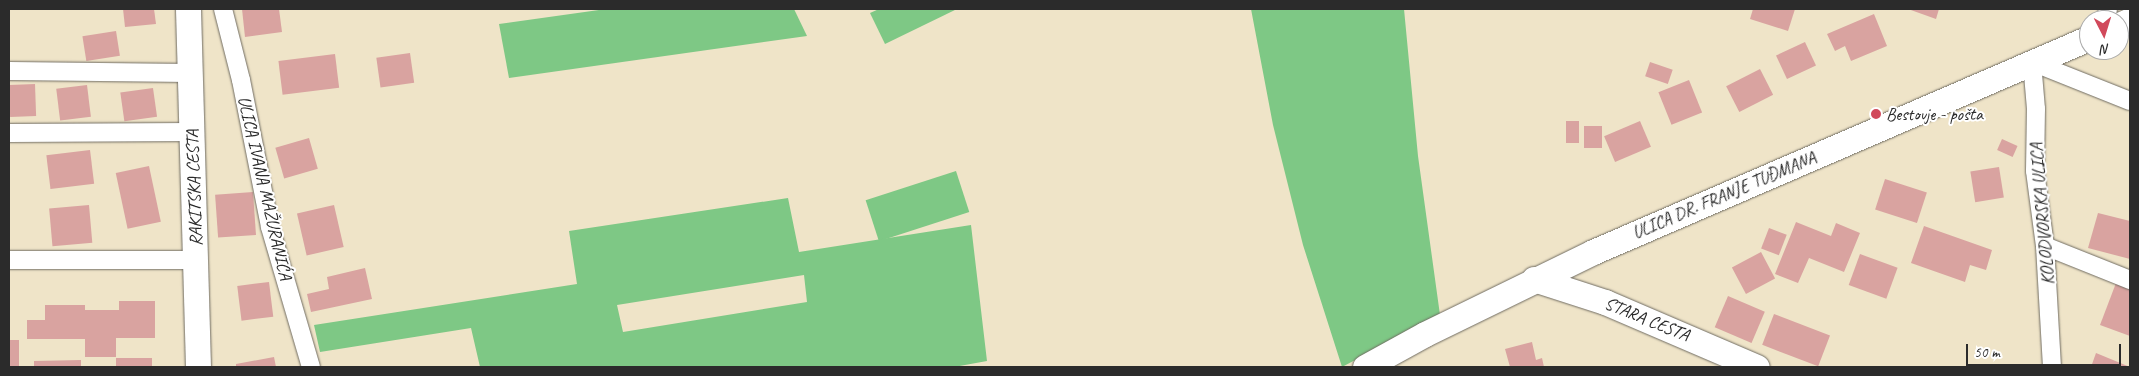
<!DOCTYPE html>
<meta charset="utf-8">
<style>
body{margin:0}
#map{position:relative;width:2139px;height:376px;overflow:hidden;background:#efe4c8;font-family:Caveat,sans-serif}
div>[style]{position:absolute}
[style*='--x']{left:calc(var(--x)*1px);top:calc(var(--y)*1px);width:calc(var(--w)*1px);rotate:calc(var(--a)*1deg)}
.green>*{inset:0;background:#7ec885;transform-origin:0 0}
.building>*{inset:0;background:#d9a3a0;transform-origin:0 0}
.roads{filter:drop-shadow(0 0 1px #706c62) drop-shadow(0 0 1px #706c62)}
.street>*{height:18px;margin:-9px;padding:0 9px;transform-origin:9px;border-radius:9px;background:#fff}
.secondary>*{height:25px;margin:-12.5px;padding:0 12.5px;transform-origin:12.5px;border-radius:12.5px;background:#fff}
.dots>*{width:14px;height:14px;translate:-50% -50%;box-sizing:border-box;border:2px solid #fff;border-radius:50%}
span{translate:-50% -50%;white-space:nowrap;text-align:center;line-height:1.15;-webkit-text-stroke:4px #fff;paint-order:stroke}
.poi-label{font-size:18px;color:#2b2b2b}
.left{translate:0 -50%;text-align:left}
.street-label{font-size:18px;color:#2b2b2b}
.frame{position:absolute;inset:0;border:10px solid #2b2b2b;pointer-events:none}
.north{position:absolute;left:2079px;top:10px;width:50px;height:50px;box-sizing:border-box;background:#fff;border:1px solid #aaa;border-radius:50%;rotate:175deg;font-size:14px;font-weight:700;line-height:20px;text-align:center;color:#2b2b2b}
.north::after{content:'';display:block;margin:auto;width:18px;height:22px;background:#d1495b;clip-path:polygon(50% 0,100% 100%,50% 72%,0 100%)}
.scale{position:absolute;left:1966px;top:344px;width:155px;height:22px;box-sizing:border-box;border:2px solid #2b2b2b;border-top:0;padding-left:6px;font-size:15px;line-height:18px;white-space:nowrap;color:#2b2b2b;-webkit-text-stroke:4px #fff;paint-order:stroke}
</style>
<div id="map">
<div class="green">
<div style="clip-path:polygon(606px 9px,794px 9px,807px 36px,509px 78px,499px 24px)"></div>
<div style="clip-path:polygon(879px 9px,957px 9px,885px 44px,870px 13px)"></div>
<div style="clip-path:polygon(1251px 9px,1404px 9px,1418px 156px,1440px 315px,1342px 367px,1303px 245px,1273px 125px)"></div>
<div style="left:956px;top:171px;width:43px;height:95px;rotate:72deg"></div>
<div style="clip-path:polygon(evenodd,788px 198px,799px 252px,971px 225px,987px 361px,954px 367px,480px 367px,471px 328px,320px 352px,314px 325px,577px 284px,569px 231px,788px 198px,804px 275px,807px 302px,623px 332px,617px 305px,804px 275px)"></div>
</div>
<div class="building">
<div style="clip-path:polygon(123px 9px,154px 9px,156px 24px,125px 27px)"></div>
<div style="clip-path:polygon(242px 9px,279px 9px,282px 32px,245px 37px)"></div>
<div style="clip-path:polygon(1753px 9px,1795px 9px,1788px 31px,1750px 19px)"></div>
<div style="clip-path:polygon(1908px 9px,1939px 9px,1936px 19px)"></div>
<div style="clip-path:polygon(1874px 14px,1887px 46px,1851px 61px,1845px 46px,1835px 51px,1827px 34px)"></div>
<div style="left:116px;top:31px;width:25px;height:34px;rotate:81deg"></div>
<div style="left:1805px;top:42px;width:26px;height:32px;rotate:65deg"></div>
<div style="left:410px;top:53px;width:30px;height:34px;rotate:82deg"></div>
<div style="left:335px;top:54px;width:34px;height:57px;rotate:83deg"></div>
<div style="left:1650px;top:62px;width:24px;height:15px;rotate:19deg"></div>
<div style="left:1760px;top:69px;width:29px;height:38px;rotate:63deg"></div>
<div style="left:1689px;top:80px;width:35px;height:33px;rotate:68deg"></div>
<div style="left:35px;top:84px;width:32px;height:26px;rotate:88deg"></div>
<div style="left:87px;top:85px;width:32px;height:31px;rotate:83deg"></div>
<div style="left:153px;top:88px;width:29px;height:33px;rotate:82deg"></div>
<div style="left:1566px;top:121px;width:13px;height:22px"></div>
<div style="left:1640px;top:121px;width:28px;height:39px;rotate:67deg"></div>
<div style="left:1584px;top:126px;width:18px;height:22px"></div>
<div style="left:309px;top:138px;width:32px;height:35px;rotate:74deg"></div>
<div style="left:2002px;top:139px;width:17px;height:12px;rotate:24deg"></div>
<div style="left:90px;top:150px;width:34px;height:44px;rotate:83deg"></div>
<div style="left:149px;top:166px;width:57px;height:34px;rotate:78deg"></div>
<div style="left:1999px;top:167px;width:31px;height:29px;rotate:81deg"></div>
<div style="left:1885px;top:179px;width:44px;height:32px;rotate:18deg"></div>
<div style="left:253px;top:192px;width:43px;height:38px;rotate:86deg"></div>
<div style="left:89px;top:205px;width:38px;height:40px;rotate:85deg"></div>
<div style="left:334px;top:205px;width:43px;height:38px;rotate:77deg"></div>
<div style="clip-path:polygon(2098px 213px,2130px 221px,2130px 259px,2088px 248px)"></div>
<div style="clip-path:polygon(1796px 222px,1831px 236px,1836px 223px,1860px 233px,1844px 272px,1809px 258px,1798px 283px,1775px 274px)"></div>
<div style="clip-path:polygon(1924px 226px,1992px 250px,1986px 270px,1970px 265px,1965px 282px,1911px 263px)"></div>
<div style="left:1769px;top:228px;width:19px;height:22px;rotate:21deg"></div>
<div style="left:1761px;top:252px;width:30px;height:33px;rotate:62deg"></div>
<div style="left:1860px;top:254px;width:40px;height:33px;rotate:20deg"></div>
<div style="clip-path:polygon(365px 268px,372px 299px,311px 312px,307px 294px,329px 289px,327px 277px)"></div>
<div style="left:269px;top:282px;width:35px;height:32px;rotate:83deg"></div>
<div style="clip-path:polygon(2116px 283px,2130px 289px,2130px 336px,2100px 325px)"></div>
<div style="left:1728px;top:296px;width:40px;height:34px;rotate:23deg"></div>
<div style="clip-path:polygon(119px 301px,155px 301px,155px 338px,116px 338px,116px 357px,85px 357px,85px 339px,27px 339px,27px 320px,45px 320px,45px 305px,85px 305px,85px 310px,119px 310px)"></div>
<div style="left:1774px;top:314px;width:60px;height:33px;rotate:21deg"></div>
<div style="left:9px;top:340px;width:10px;height:27px"></div>
<div style="clip-path:polygon(1532px 342px,1536px 360px,1542px 358px,1544px 367px,1510px 367px,1505px 349px)"></div>
<div style="clip-path:polygon(2096px 353px,2130px 367px,2091px 367px)"></div>
<div style="clip-path:polygon(274px 357px,276px 367px,236px 367px,236px 364px)"></div>
<div style="left:152px;top:358px;width:9px;height:36px;rotate:90deg"></div>
<div style="clip-path:polygon(81px 360px,81px 367px,34px 367px,34px 361px)"></div>
</div>
<div class="roads">
<div class="street">
<div style="--x:223;--y:9;--w:73;--a:75.8"></div>
<div style="--x:241;--y:80;--w:150;--a:78.8"></div>
<div style="--x:270;--y:227;--w:146;--a:73.7"></div>
<div style="--x:2106;--y:20;--w:11;--a:-80"></div>
<div style="--x:9;--y:71;--w:181;--a:0.6"></div>
<div style="--x:9;--y:133;--w:183;--a:-0.3"></div>
<div style="--x:2045;--y:246;--w:92;--a:21.8"></div>
<div style="--x:9;--y:260;--w:188;--a:0"></div>
<div style="--x:2052;--y:367;--w:121;--a:-93.3"></div>
<div style="--x:2045;--y:246;--w:76;--a:-97.6"></div>
<div style="--x:2035;--y:171;--w:62;--a:-89.1"></div>
<div style="--x:2036;--y:109;--w:47;--a:-94.9"></div>
<div style="--x:2032;--y:62;--w:105;--a:21.7"></div>
</div>
<div class="secondary">
<div style="--x:188;--y:9;--w:358;--a:88.4"></div>
<div style="--x:2119;--y:25;--w:12;--a:-24"></div>
<div style="--x:1534;--y:279;--w:75;--a:17.9"></div>
<div style="--x:1605;--y:302;--w:165;--a:23.2"></div>
<div style="--x:1365;--y:367;--w:68;--a:-28.8"></div>
<div style="--x:1425;--y:334;--w:187;--a:-26"></div>
<div style="--x:1593;--y:252;--w:540;--a:-23.34"></div>
</div>
</div>
<div class="dots">
<div style="left:1876px;top:114px;background:#d1495b"></div>
</div>
<div class="poi-label">
<span class="left" style="left:1886px;top:114px">Bestovje - pošta</span>
</div>
<div class="street-label">
<span style="left:194px;top:188px;rotate:-92deg">RAKITSKA CESTA</span>
<span style="left:265px;top:188px;rotate:77deg">ULICA IVANA MAŽURANIĆA</span>
<span style="left:1724px;top:195px;rotate:-23deg">ULICA DR. FRANJE TUĐMANA</span>
<span style="left:2042px;top:214px;rotate:-95deg">KOLODVORSKA ULICA</span>
<span style="left:1647px;top:319px;rotate:22deg">STARA CESTA</span>
</div>
<div class="frame"></div>
<div class="north">N</div>
<div class="scale">50 m</div>
</div>
